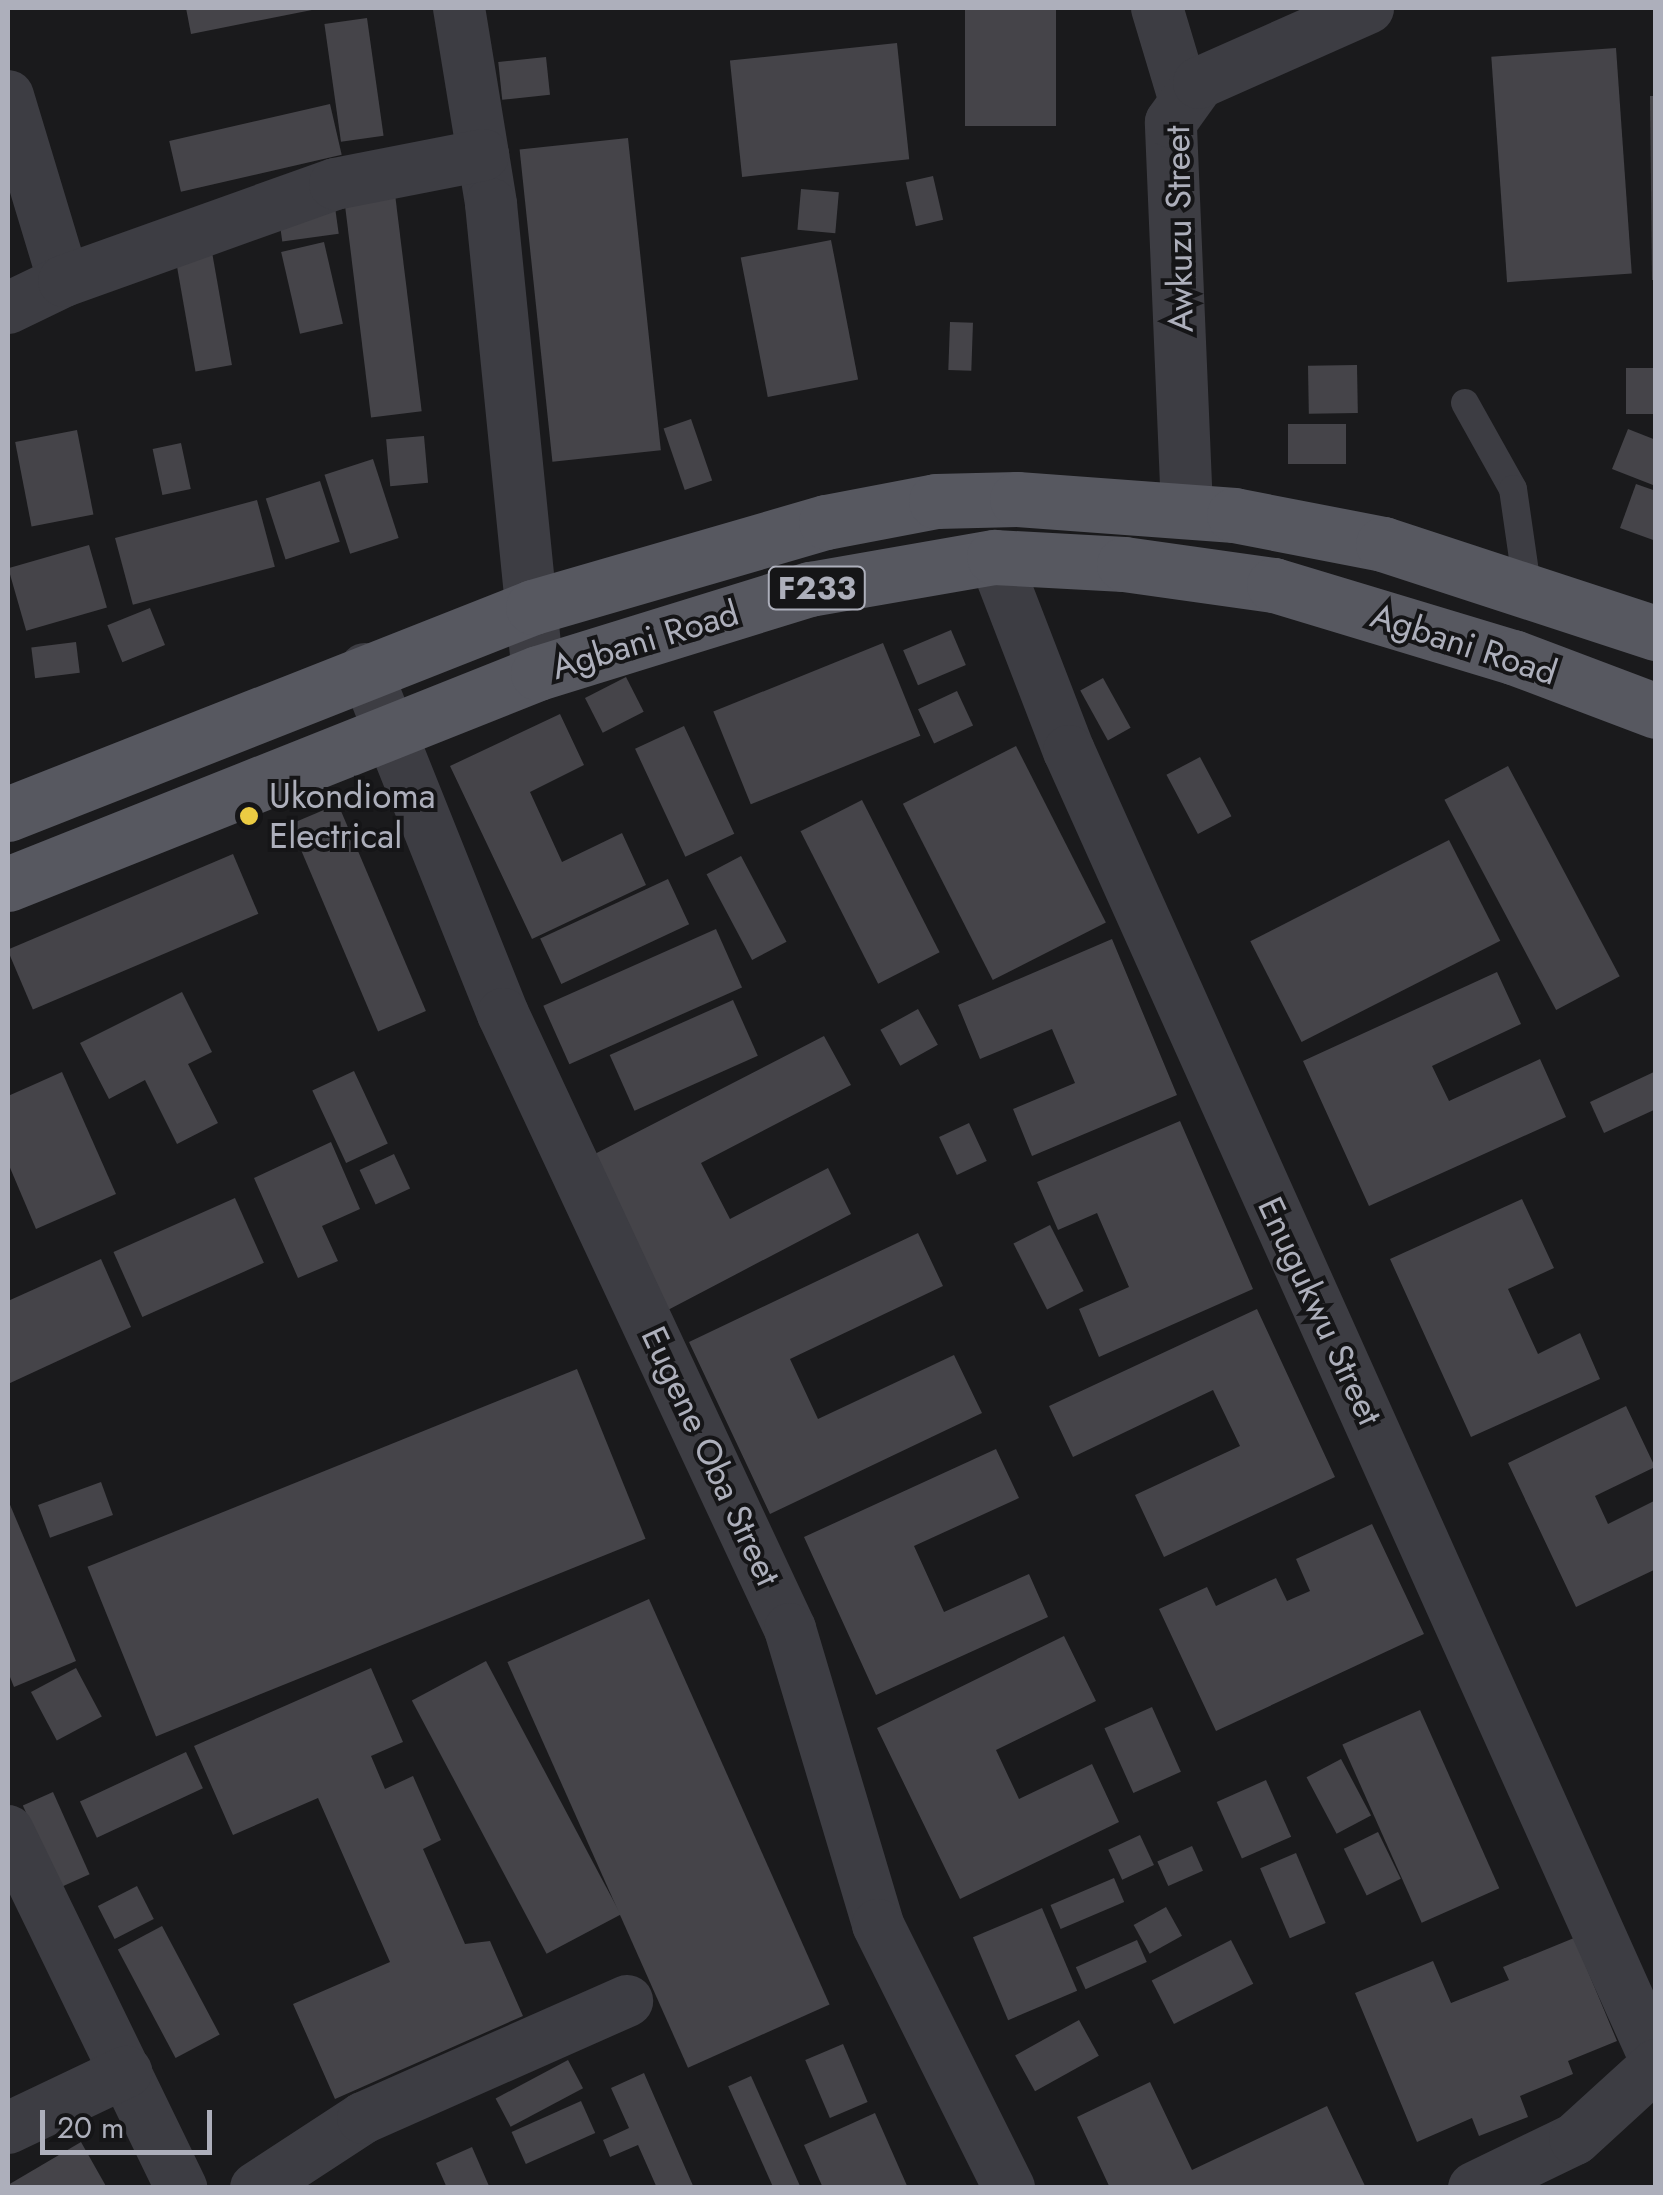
<!DOCTYPE html>
<style>
body{margin:0}
#map{position:relative;width:1663px;height:2195px;overflow:hidden;background:#1a1a1c;font-family:Jost,sans-serif}
div>[style]{position:absolute}
[style*='--x']{left:calc(var(--x)*1px);top:calc(var(--y)*1px);width:calc(var(--w)*1px);rotate:calc(var(--a)*1deg)}
.building>*{inset:0;background:#454449;transform-origin:0 0}
.lane>*{height:28px;margin:-14px;padding:0 14px;transform-origin:14px;border-radius:14px;background:#3d3d43}
.street>*{height:52px;margin:-26px;padding:0 26px;transform-origin:26px;border-radius:26px;background:#3d3d43}
.primary>*{height:55px;margin:-27.5px;padding:0 27.5px;transform-origin:27.5px;border-radius:27.5px;background:#575860}
.dots>*{width:28px;height:28px;translate:-50% -50%;box-sizing:border-box;border:5px solid #151517;border-radius:50%}
span{translate:-50% -50%;white-space:nowrap;text-align:center;line-height:1.15;-webkit-text-stroke:8px #151517;paint-order:stroke}
.shield-label span{padding:2px 8px;background:#151517;border:2px solid;border-radius:8px;-webkit-text-stroke-width:0}
.shield-label{font-size:32px;color:#adafbb;font-weight:700}
.street-label{font-size:35px;color:#adafbb}
.poi-label{font-size:35px;color:#adafbb}
.left{translate:0 -50%;text-align:left}
.frame{position:absolute;inset:0;border:10px solid #adafbb;pointer-events:none}
.scale{position:absolute;left:40px;top:2110px;width:172px;height:45px;box-sizing:border-box;border:5px solid #adafbb;border-top:0;padding-left:12px;font-size:30px;line-height:35px;white-space:nowrap;color:#adafbb;-webkit-text-stroke:8px #151517;paint-order:stroke}
</style>
<div id="map">
<div class="building">
<div style="clip-path:polygon(186px 8px,317px 8px,317px 9px,191px 34px)"></div>
<div style="left:965px;top:8px;width:91px;height:118px"></div>
<div style="left:367px;top:18px;width:119px;height:43px;rotate:82deg"></div>
<div style="left:897px;top:43px;width:117px;height:168px;rotate:84deg"></div>
<div style="left:1616px;top:48px;width:226px;height:125px;rotate:86deg"></div>
<div style="left:546px;top:57px;width:38px;height:48px;rotate:84deg"></div>
<div style="clip-path:polygon(1650px 96px,1656px 96px,1656px 280px,1652px 280px)"></div>
<div style="left:330px;top:104px;width:52px;height:165px;rotate:77deg"></div>
<div style="left:628px;top:138px;width:314px;height:109px;rotate:84deg"></div>
<div style="left:933px;top:176px;width:45px;height:28px;rotate:77deg"></div>
<div style="left:801px;top:189px;width:38px;height:41px;rotate:5deg"></div>
<div style="left:395px;top:194px;width:219px;height:51px;rotate:83deg"></div>
<div style="left:334px;top:200px;width:34px;height:57px;rotate:82deg"></div>
<div style="left:209px;top:235px;width:132px;height:37px;rotate:80deg"></div>
<div style="left:831px;top:240px;width:142px;height:92px;rotate:79deg"></div>
<div style="left:324px;top:242px;width:84px;height:44px;rotate:77deg"></div>
<div style="left:950px;top:322px;width:23px;height:48px;rotate:2deg"></div>
<div style="left:1357px;top:365px;width:48px;height:49px;rotate:89deg"></div>
<div style="left:1656px;top:368px;width:46px;height:30px;rotate:90deg"></div>
<div style="left:691px;top:419px;width:65px;height:29px;rotate:71deg"></div>
<div style="left:1288px;top:424px;width:58px;height:40px"></div>
<div style="clip-path:polygon(1628px 429px,1656px 440px,1653px 485px,1612px 469px)"></div>
<div style="left:77px;top:430px;width:86px;height:63px;rotate:79deg"></div>
<div style="left:424px;top:436px;width:47px;height:38px;rotate:85deg"></div>
<div style="left:181px;top:443px;width:47px;height:29px;rotate:78deg"></div>
<div style="left:373px;top:459px;width:83px;height:51px;rotate:72deg"></div>
<div style="left:320px;top:481px;width:64px;height:57px;rotate:72deg"></div>
<div style="clip-path:polygon(1636px 484px,1656px 491px,1656px 541px,1620px 528px)"></div>
<div style="left:257px;top:500px;width:69px;height:147px;rotate:75deg"></div>
<div style="left:89px;top:545px;width:65px;height:84px;rotate:74deg"></div>
<div style="left:150px;top:608px;width:40px;height:46px;rotate:68deg"></div>
<div style="left:951px;top:630px;width:38px;height:52px;rotate:67deg"></div>
<div style="left:76px;top:642px;width:31px;height:45px;rotate:83deg"></div>
<div style="left:883px;top:643px;width:100px;height:183px;rotate:68deg"></div>
<div style="left:626px;top:677px;width:39px;height:46px;rotate:63deg"></div>
<div style="left:1103px;top:678px;width:57px;height:26px;rotate:61deg"></div>
<div style="left:957px;top:691px;width:38px;height:43px;rotate:65deg"></div>
<div style="clip-path:polygon(560px 714px,584px 765px,530px 792px,562px 862px,622px 833px,646px 885px,532px 939px,450px 766px)"></div>
<div style="left:684px;top:726px;width:119px;height:54px;rotate:65deg"></div>
<div style="left:1016px;top:746px;width:198px;height:127px;rotate:63deg"></div>
<div style="left:1200px;top:757px;width:67px;height:38px;rotate:62deg"></div>
<div style="left:1508px;top:766px;width:238px;height:72px;rotate:62deg"></div>
<div style="left:862px;top:800px;width:171px;height:69px;rotate:63deg"></div>
<div style="left:338px;top:804px;width:225px;height:52px;rotate:67deg"></div>
<div style="left:1449px;top:840px;width:113px;height:223px;rotate:63deg"></div>
<div style="left:233px;top:854px;width:65px;height:245px;rotate:67deg"></div>
<div style="left:741px;top:856px;width:97px;height:39px;rotate:62deg"></div>
<div style="left:668px;top:879px;width:50px;height:141px;rotate:65deg"></div>
<div style="left:716px;top:929px;width:64px;height:189px;rotate:66deg"></div>
<div style="clip-path:polygon(1112px 939px,1177px 1095px,1032px 1156px,1013px 1109px,1075px 1083px,1052px 1029px,980px 1059px,958px 1005px)"></div>
<div style="clip-path:polygon(1497px 972px,1521px 1024px,1432px 1066px,1449px 1101px,1540px 1059px,1566px 1117px,1369px 1206px,1303px 1061px)"></div>
<div style="clip-path:polygon(182px 992px,212px 1052px,188px 1064px,218px 1123px,177px 1144px,145px 1080px,109px 1099px,80px 1043px)"></div>
<div style="left:733px;top:1000px;width:61px;height:135px;rotate:66deg"></div>
<div style="left:918px;top:1009px;width:41px;height:43px;rotate:61deg"></div>
<div style="clip-path:polygon(824px 1036px,851px 1085px,701px 1163px,730px 1219px,828px 1168px,851px 1214px,666px 1311px,587px 1158px)"></div>
<div style="left:354px;top:1071px;width:80px;height:46px;rotate:65deg"></div>
<div style="clip-path:polygon(1656px 1071px,1656px 1109px,1604px 1133px,1590px 1102px)"></div>
<div style="clip-path:polygon(62px 1072px,116px 1194px,36px 1229px,8px 1163px,8px 1096px)"></div>
<div style="clip-path:polygon(1180px 1121px,1253px 1289px,1099px 1357px,1079px 1309px,1129px 1287px,1097px 1213px,1058px 1230px,1037px 1182px)"></div>
<div style="left:969px;top:1123px;width:42px;height:33px;rotate:65deg"></div>
<div style="clip-path:polygon(331px 1142px,360px 1209px,322px 1226px,338px 1261px,298px 1278px,254px 1178px)"></div>
<div style="left:394px;top:1154px;width:38px;height:38px;rotate:65deg"></div>
<div style="left:235px;top:1198px;width:71px;height:133px;rotate:66deg"></div>
<div style="clip-path:polygon(1522px 1199px,1554px 1268px,1508px 1289px,1538px 1354px,1580px 1333px,1600px 1379px,1471px 1437px,1390px 1259px)"></div>
<div style="left:1050px;top:1225px;width:74px;height:41px;rotate:63deg"></div>
<div style="clip-path:polygon(918px 1233px,943px 1286px,790px 1359px,818px 1419px,954px 1355px,982px 1413px,770px 1514px,689px 1342px)"></div>
<div style="clip-path:polygon(101px 1259px,131px 1327px,8px 1384px,8px 1301px)"></div>
<div style="clip-path:polygon(1257px 1309px,1335px 1477px,1164px 1557px,1135px 1495px,1240px 1446px,1213px 1390px,1073px 1457px,1049px 1406px)"></div>
<div style="left:577px;top:1369px;width:183px;height:528px;rotate:68deg"></div>
<div style="clip-path:polygon(1626px 1406px,1655px 1467px,1595px 1496px,1608px 1524px,1656px 1500px,1656px 1569px,1576px 1607px,1508px 1463px)"></div>
<div style="clip-path:polygon(996px 1449px,1019px 1498px,914px 1546px,944px 1612px,1029px 1574px,1048px 1617px,876px 1695px,804px 1537px)"></div>
<div style="left:101px;top:1482px;width:35px;height:67px;rotate:70deg"></div>
<div style="clip-path:polygon(8px 1500px,76px 1661px,14px 1687px,8px 1672px)"></div>
<div style="clip-path:polygon(1372px 1524px,1424px 1634px,1216px 1731px,1159px 1609px,1207px 1587px,1216px 1606px,1276px 1578px,1287px 1601px,1310px 1591px,1296px 1559px)"></div>
<div style="left:649px;top:1599px;width:444px;height:155px;rotate:66deg"></div>
<div style="clip-path:polygon(1064px 1636px,1096px 1701px,996px 1750px,1019px 1799px,1092px 1764px,1119px 1822px,960px 1899px,877px 1728px)"></div>
<div style="left:486px;top:1661px;width:287px;height:84px;rotate:62deg"></div>
<div style="left:76px;top:1668px;width:55px;height:51px;rotate:62deg"></div>
<div style="clip-path:polygon(371px 1668px,403px 1742px,371px 1756px,385px 1789px,413px 1776px,441px 1840px,423px 1849px,465px 1944px,490px 1941px,523px 2016px,335px 2099px,293px 2004px,390px 1962px,318px 1798px,233px 1835px,194px 1746px)"></div>
<div style="left:1152px;top:1707px;width:71px;height:52px;rotate:66deg"></div>
<div style="left:1420px;top:1710px;width:195px;height:85px;rotate:66deg"></div>
<div style="left:186px;top:1752px;width:40px;height:117px;rotate:65deg"></div>
<div style="left:1341px;top:1759px;width:64px;height:39px;rotate:62deg"></div>
<div style="left:1266px;top:1780px;width:62px;height:54px;rotate:66deg"></div>
<div style="left:53px;top:1792px;width:90px;height:33px;rotate:66deg"></div>
<div style="left:1378px;top:1832px;width:52px;height:38px;rotate:64deg"></div>
<div style="left:1140px;top:1835px;width:33px;height:35px;rotate:65deg"></div>
<div style="left:1192px;top:1846px;width:27px;height:38px;rotate:66deg"></div>
<div style="left:1296px;top:1853px;width:76px;height:39px;rotate:67deg"></div>
<div style="left:1114px;top:1878px;width:26px;height:69px;rotate:67deg"></div>
<div style="left:137px;top:1886px;width:37px;height:44px;rotate:63deg"></div>
<div style="left:1166px;top:1907px;width:33px;height:37px;rotate:61deg"></div>
<div style="left:1042px;top:1908px;width:90px;height:75px;rotate:67deg"></div>
<div style="left:162px;top:1926px;width:123px;height:50px;rotate:62deg"></div>
<div style="clip-path:polygon(1574px 1938px,1617px 2041px,1568px 2061px,1573px 2074px,1520px 2096px,1528px 2117px,1479px 2136px,1472px 2118px,1417px 2142px,1355px 1993px,1433px 1961px,1451px 2003px,1509px 1980px,1503px 1967px)"></div>
<div style="left:1137px;top:1940px;width:24px;height:67px;rotate:66deg"></div>
<div style="left:1231px;top:1940px;width:49px;height:89px;rotate:63deg"></div>
<div style="left:1079px;top:2020px;width:41px;height:73px;rotate:61deg"></div>
<div style="left:843px;top:2044px;width:63px;height:41px;rotate:67deg"></div>
<div style="left:568px;top:2060px;width:32px;height:82px;rotate:62deg"></div>
<div style="clip-path:polygon(644px 2073px,694px 2188px,657px 2188px,638px 2145px,610px 2157px,603px 2140px,629px 2128px,611px 2088px)"></div>
<div style="left:751px;top:2076px;width:123px;height:25px;rotate:66deg"></div>
<div style="clip-path:polygon(1150px 2082px,1192px 2170px,1327px 2106px,1366px 2188px,1110px 2188px,1077px 2117px)"></div>
<div style="left:581px;top:2101px;width:35px;height:76px;rotate:66deg"></div>
<div style="clip-path:polygon(875px 2113px,908px 2188px,823px 2188px,804px 2145px)"></div>
<div style="clip-path:polygon(81px 2142px,107px 2188px,8px 2188px,8px 2185px)"></div>
<div style="clip-path:polygon(472px 2147px,489px 2186px,447px 2188px,436px 2163px)"></div>
</div>
<div class="lane">
<div style="--x:1465;--y:403;--w:98;--a:60.8"></div>
<div style="--x:1513;--y:489;--w:98;--a:81.8"></div>
</div>
<div class="street">
<div style="--x:459;--y:8;--w:199;--a:80.7"></div>
<div style="--x:491;--y:204;--w:471;--a:84.3"></div>
<div style="--x:1157;--y:8;--w:94;--a:73.3"></div>
<div style="--x:8;--y:96;--w:193;--a:73.2"></div>
<div style="--x:8;--y:308;--w:62;--a:-25.7"></div>
<div style="--x:64;--y:281;--w:288;--a:-19.7"></div>
<div style="--x:335;--y:184;--w:151;--a:-11.1"></div>
<div style="--x:1187;--y:509;--w:387;--a:-92.4"></div>
<div style="--x:1171;--y:122;--w:48;--a:-54.3"></div>
<div style="--x:1199;--y:83;--w:185;--a:-23.9"></div>
<div style="--x:994;--y:557;--w:208;--a:68.9"></div>
<div style="--x:1069;--y:751;--w:1436;--a:65.86"></div>
<div style="--x:365;--y:669;--w:372;--a:68.2"></div>
<div style="--x:503;--y:1014;--w:679;--a:64.98"></div>
<div style="--x:790;--y:1629;--w:309;--a:73.4"></div>
<div style="--x:878;--y:1925;--w:294;--a:63.5"></div>
<div style="--x:8;--y:1831;--w:397;--a:64.1"></div>
<div style="--x:8;--y:2128;--w:131;--a:-25.4"></div>
<div style="--x:256;--y:2188;--w:128;--a:-33.2"></div>
<div style="--x:363;--y:2118;--w:289;--a:-23.9"></div>
<div style="--x:1474;--y:2188;--w:112;--a:-25.9"></div>
<div style="--x:1575;--y:2139;--w:110;--a:-42.4"></div>
</div>
<div class="primary">
<div style="--x:8;--y:814;--w:564;--a:-21.52"></div>
<div style="--x:533;--y:607;--w:305;--a:-16.2"></div>
<div style="--x:826;--y:522;--w:112;--a:-10.8"></div>
<div style="--x:936;--y:501;--w:81;--a:-1.4"></div>
<div style="--x:1017;--y:499;--w:218;--a:4.2"></div>
<div style="--x:1234;--y:515;--w:152;--a:11"></div>
<div style="--x:1383;--y:544;--w:287;--a:18.1"></div>
<div style="--x:8;--y:884;--w:570;--a:-21.71"></div>
<div style="--x:538;--y:673;--w:285;--a:-17.2"></div>
<div style="--x:810;--y:589;--w:187;--a:-9.9"></div>
<div style="--x:994;--y:557;--w:130;--a:3.1"></div>
<div style="--x:1124;--y:564;--w:151;--a:8"></div>
<div style="--x:1274;--y:585;--w:250;--a:16.8"></div>
<div style="--x:1513;--y:657;--w:153;--a:20.7"></div>
</div>
<div class="dots">
<div style="left:249px;top:816px;background:#ebcb43"></div>
</div>
<div class="shield-label">
<span style="left:817px;top:588px">F233</span>
</div>
<div class="street-label">
<span style="left:1179px;top:229px;rotate:-91deg">Awkuzu Street</span>
<span style="left:645px;top:640px;rotate:-17deg">Agbani Road</span>
<span style="left:1464px;top:644px;rotate:18deg">Agbani Road</span>
<span style="left:1320px;top:1311px;rotate:65deg">Enugukwu Street</span>
<span style="left:711px;top:1456px;rotate:65deg">Eugene Oba Street</span>
</div>
<div class="poi-label">
<span class="left" style="left:269px;top:816px">Ukondioma<br>Electrical</span>
</div>
<div class="frame"></div>
<div class="scale">20 m</div>
</div>
